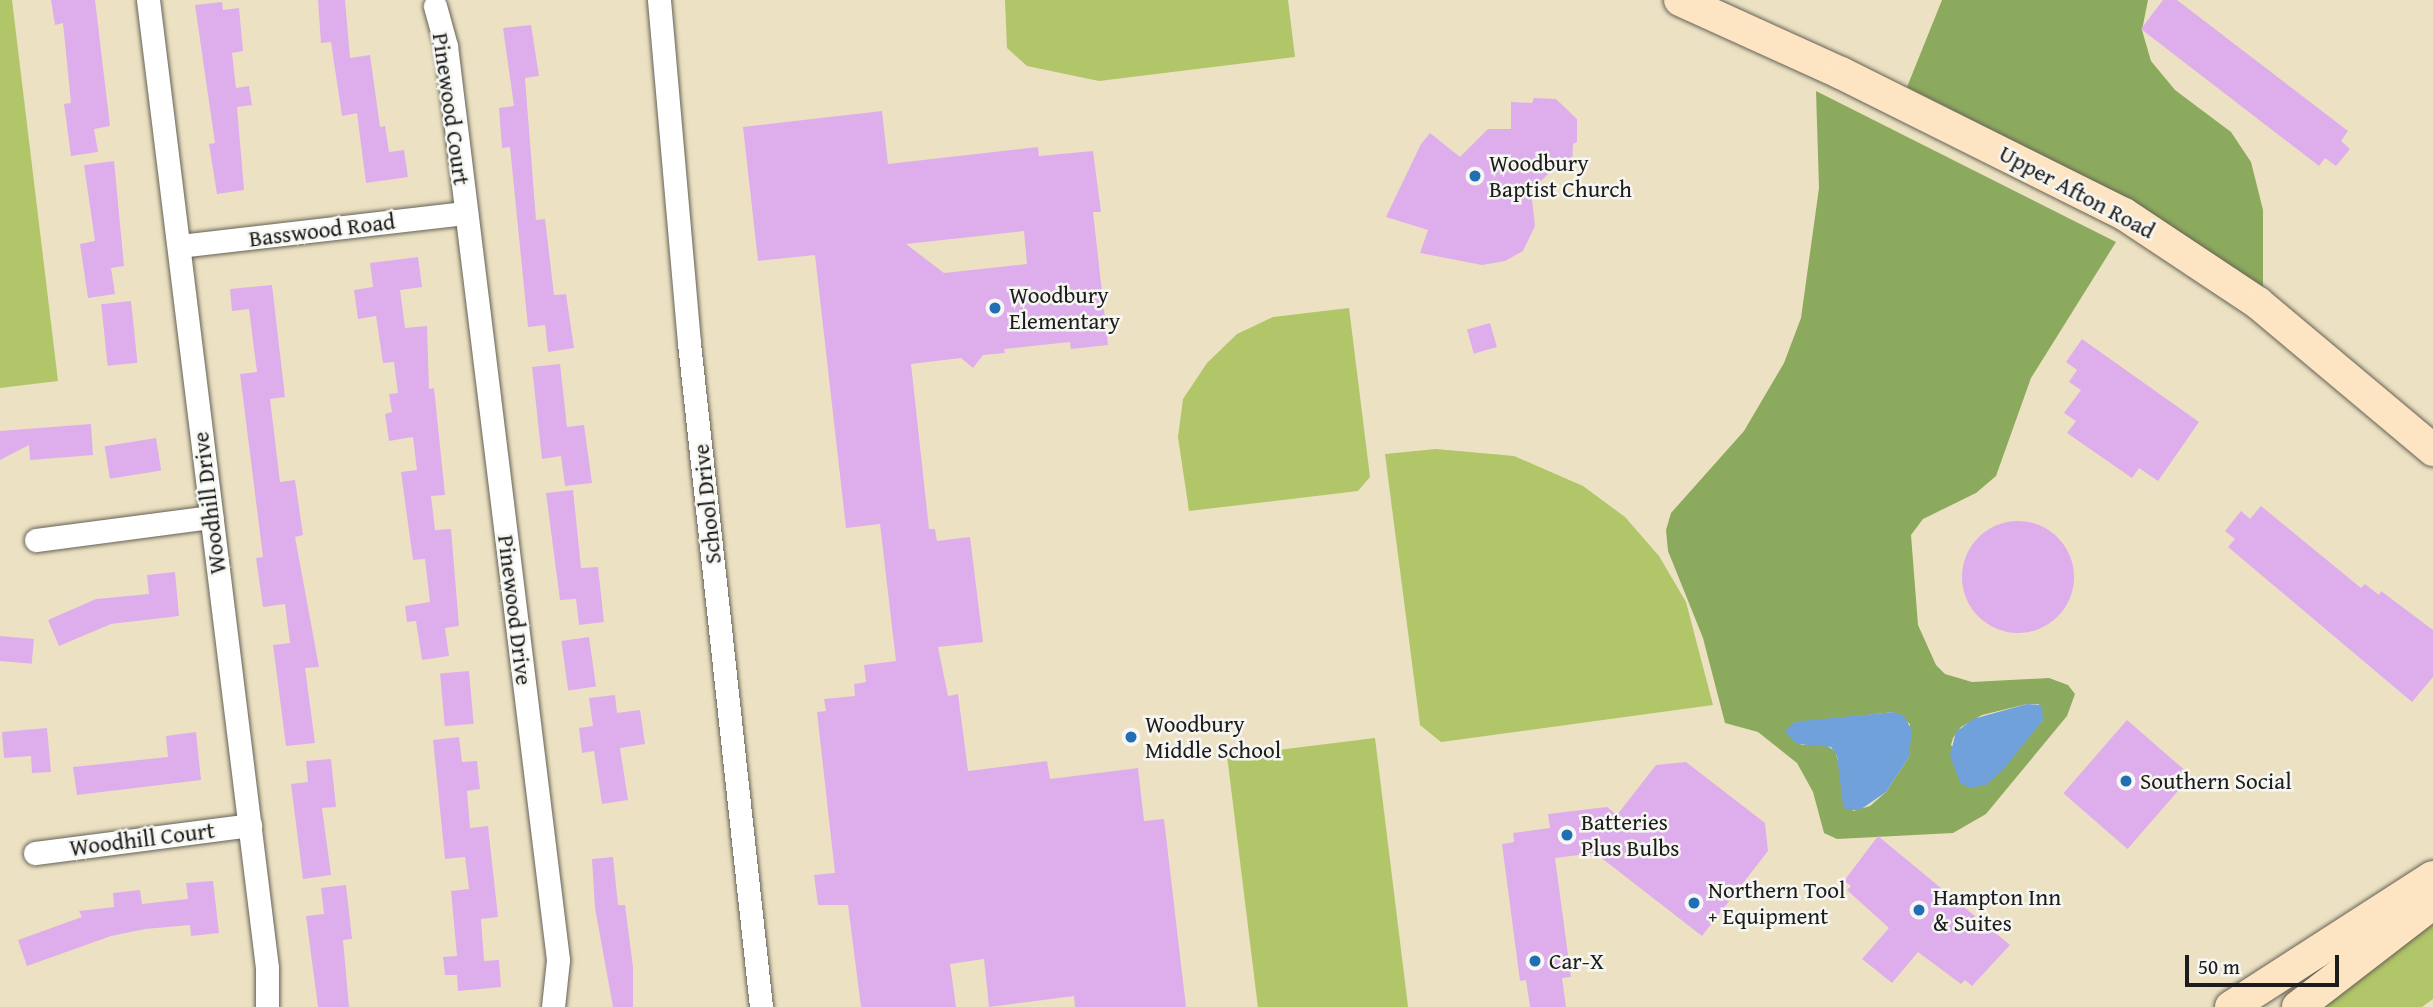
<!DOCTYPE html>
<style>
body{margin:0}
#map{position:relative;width:2433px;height:1007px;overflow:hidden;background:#ece2c3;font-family:"Gentium Book Plus",serif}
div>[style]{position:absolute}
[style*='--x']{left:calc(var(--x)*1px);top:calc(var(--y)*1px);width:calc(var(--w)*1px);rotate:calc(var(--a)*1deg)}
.green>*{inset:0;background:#b1c569;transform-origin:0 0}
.forest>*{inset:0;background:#8caa5d}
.water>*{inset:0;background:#71a1db}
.building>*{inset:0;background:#deaeec;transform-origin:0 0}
.round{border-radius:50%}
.roads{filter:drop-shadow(0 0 2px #656156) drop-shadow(0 0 2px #656156)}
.street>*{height:23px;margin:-11.5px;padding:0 11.5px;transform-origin:11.5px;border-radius:11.5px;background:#fff}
.secondary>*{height:32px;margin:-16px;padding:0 16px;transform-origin:16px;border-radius:16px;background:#fde5c4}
.dots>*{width:19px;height:19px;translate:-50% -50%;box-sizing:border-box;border:4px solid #f6f6f2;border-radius:50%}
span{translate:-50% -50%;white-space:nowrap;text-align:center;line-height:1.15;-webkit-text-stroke:5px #f6f6f2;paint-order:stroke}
.street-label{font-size:23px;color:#1c1c1c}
.poi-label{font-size:23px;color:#1c1c1c}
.left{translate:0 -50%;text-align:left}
.scale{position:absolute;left:2185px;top:955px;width:154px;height:32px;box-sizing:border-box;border:4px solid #1c1c1c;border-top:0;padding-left:9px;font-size:21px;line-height:24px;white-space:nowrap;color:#1c1c1c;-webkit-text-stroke:5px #f6f6f2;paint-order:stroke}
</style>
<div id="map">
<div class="green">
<div style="clip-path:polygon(0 0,12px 0,58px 381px,0 388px)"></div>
<div style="clip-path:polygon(1005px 0,1288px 0,1295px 57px,1099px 81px,1027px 66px,1007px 48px)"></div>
<div style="clip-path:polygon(1349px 308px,1370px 477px,1358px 491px,1189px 511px,1178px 437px,1183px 399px,1207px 363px,1237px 334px,1273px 317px)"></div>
<div style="clip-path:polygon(1436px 449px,1514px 456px,1583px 486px,1625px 517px,1659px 556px,1686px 602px,1713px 705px,1441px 742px,1420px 725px,1385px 454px)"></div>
<div style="left:1375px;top:738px;width:271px;height:149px;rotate:83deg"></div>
<div style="clip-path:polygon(2433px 921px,2433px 999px,2422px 1007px,2320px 1007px)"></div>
</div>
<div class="forest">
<div style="clip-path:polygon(1942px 0,2148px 0,2142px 30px,2151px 61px,2175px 90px,2231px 132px,2251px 162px,2263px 210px,2263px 289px,2138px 204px,1907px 87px)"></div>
<div style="clip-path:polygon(evenodd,1816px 91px,2116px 242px,2031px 378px,1996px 476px,1976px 493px,1923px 519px,1911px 535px,1918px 625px,1936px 665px,1945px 674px,1972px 682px,2049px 678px,2068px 685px,2075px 694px,2067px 716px,1986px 814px,1953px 833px,1837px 839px,1824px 833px,1813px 792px,1797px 763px,1758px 732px,1725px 723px,1703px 638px,1668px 551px,1666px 530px,1671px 513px,1744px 431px,1784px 363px,1801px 318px,1819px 188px,1816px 91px,2027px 704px,2039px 704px,2043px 720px,1986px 785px,1951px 745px,1953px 738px,1961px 727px,1982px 715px,2027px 704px,1816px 91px,1894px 712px,1910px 724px,1909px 757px,1886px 792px,1870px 806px,1853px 811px,1835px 751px,1824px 744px,1801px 745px,1793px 723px,1894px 712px)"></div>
</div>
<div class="water">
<div style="clip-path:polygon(2027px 704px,2042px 705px,2043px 720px,2003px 770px,1986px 785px,1970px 788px,1960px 783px,1950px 755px,1956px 732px,1973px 719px)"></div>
<div style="clip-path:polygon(1894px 712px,1904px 716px,1912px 730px,1909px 757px,1886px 792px,1860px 810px,1847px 810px,1843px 805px,1837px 756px,1831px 747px,1797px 744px,1785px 732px,1793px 723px,1802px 721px)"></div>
</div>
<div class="building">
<div style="clip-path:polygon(51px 0,95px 0,110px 126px,94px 129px,98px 152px,71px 156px,64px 104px,71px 103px,63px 23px,55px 25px)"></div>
<div style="clip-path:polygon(318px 0,345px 0,350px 58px,370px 55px,380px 127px,385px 126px,389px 152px,404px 150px,408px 177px,366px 183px,357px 113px,342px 116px,331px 42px,321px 43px)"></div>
<div style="clip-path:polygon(2163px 0,2177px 0,2348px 131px,2341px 141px,2350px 149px,2336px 166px,2325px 158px,2319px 166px,2141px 29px)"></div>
<div style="clip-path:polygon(222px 2px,223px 10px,239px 8px,243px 51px,232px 53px,236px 88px,249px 86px,252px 105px,237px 107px,244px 190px,217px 194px,209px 144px,215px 143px,195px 5px)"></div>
<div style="clip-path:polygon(531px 25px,539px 76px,525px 78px,536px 220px,545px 219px,554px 295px,566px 294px,574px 348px,548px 352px,545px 325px,528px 327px,510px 147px,502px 148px,499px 108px,514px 106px,503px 28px)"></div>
<div style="clip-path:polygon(1534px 98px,1556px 99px,1577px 119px,1577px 142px,1573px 144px,1572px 166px,1557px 165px,1531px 191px,1535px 226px,1523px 251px,1505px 261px,1482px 265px,1420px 253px,1428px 230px,1386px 217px,1421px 144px,1430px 133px,1460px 157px,1488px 129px,1511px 129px,1511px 102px,1532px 103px)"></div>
<div style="clip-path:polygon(evenodd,882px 111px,888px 164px,1038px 147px,1039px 156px,1093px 151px,1101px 212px,1093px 212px,1108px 345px,1071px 349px,1070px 342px,1004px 349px,1005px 353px,983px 355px,973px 368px,961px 358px,911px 364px,929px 529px,935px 529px,937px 541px,970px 537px,983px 642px,938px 647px,948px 696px,958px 694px,968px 771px,1047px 761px,1050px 779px,1138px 768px,1144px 821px,1164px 819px,1186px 1007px,1075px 1007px,1074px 996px,989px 1007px,984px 959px,950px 964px,956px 1007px,861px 1007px,848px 905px,818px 905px,814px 875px,835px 873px,817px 712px,826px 711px,824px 699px,855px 696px,854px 684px,866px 682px,864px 665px,896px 661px,880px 524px,846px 528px,815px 255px,758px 261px,743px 127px,882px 111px,1024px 231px,1027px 264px,944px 273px,906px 244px,1024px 231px)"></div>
<div style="clip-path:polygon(114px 161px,124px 266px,111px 268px,115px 294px,88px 298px,80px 244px,95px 241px,84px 165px)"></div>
<div style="clip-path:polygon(418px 257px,422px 287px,400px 290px,405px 328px,427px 326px,429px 389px,434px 388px,445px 495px,431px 496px,435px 530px,451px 529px,459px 626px,445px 628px,449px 656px,422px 660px,416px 621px,407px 622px,405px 606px,430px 602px,425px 559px,413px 560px,401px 472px,417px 470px,413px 437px,389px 441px,385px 414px,392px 412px,389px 394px,398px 393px,394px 362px,383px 363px,376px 316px,358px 319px,354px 290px,373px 287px,370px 263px)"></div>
<div style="clip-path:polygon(272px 285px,285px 397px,270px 399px,280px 482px,295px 480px,303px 535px,295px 537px,319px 667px,305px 668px,315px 743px,286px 746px,273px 645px,290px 643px,285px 604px,263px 607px,256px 558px,263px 557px,240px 374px,257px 372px,249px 309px,232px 311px,230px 289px)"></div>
<div style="left:131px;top:301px;width:62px;height:30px;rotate:84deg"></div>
<div style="left:1490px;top:323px;width:25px;height:24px;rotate:74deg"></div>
<div style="clip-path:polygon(2082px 339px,2199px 422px,2158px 481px,2139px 468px,2132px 478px,2067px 433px,2076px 421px,2064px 413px,2081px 390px,2069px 382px,2077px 370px,2066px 362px)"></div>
<div style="clip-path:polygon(560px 364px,567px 427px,584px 425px,592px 483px,565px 486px,561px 456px,542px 459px,532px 367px)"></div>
<div style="clip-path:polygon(91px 424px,93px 455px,30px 460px,29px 445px,0 460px,0 431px)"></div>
<div style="left:156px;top:438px;width:33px;height:52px;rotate:81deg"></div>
<div style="clip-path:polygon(573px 490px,581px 568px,598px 567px,604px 622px,579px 625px,576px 599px,560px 600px,546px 493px)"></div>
<div style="clip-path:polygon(2261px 506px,2361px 588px,2365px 584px,2379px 595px,2381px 591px,2433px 630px,2433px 677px,2412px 702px,2228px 547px,2235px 539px,2225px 531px,2241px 511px,2250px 519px)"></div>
<div class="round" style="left:1962px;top:521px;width:112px;height:112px"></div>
<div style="clip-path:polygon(175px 572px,179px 616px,111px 624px,59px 646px,48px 620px,96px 599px,149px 594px,147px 575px)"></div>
<div style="left:0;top:636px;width:34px;height:25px;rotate:5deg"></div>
<div style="left:589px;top:637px;width:50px;height:28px;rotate:82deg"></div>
<div style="left:469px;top:671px;width:53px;height:29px;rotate:85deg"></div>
<div style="clip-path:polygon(615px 695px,617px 713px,640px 710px,645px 744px,620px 748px,628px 800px,602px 804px,594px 751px,582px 753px,579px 728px,593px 726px,589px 698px)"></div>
<div style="left:2127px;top:720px;width:85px;height:97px;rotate:41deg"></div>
<div style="clip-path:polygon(47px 728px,51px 772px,32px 773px,31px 756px,4px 758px,2px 732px)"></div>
<div style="clip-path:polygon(196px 732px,201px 780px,77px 795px,73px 767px,168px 757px,166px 736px)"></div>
<div style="clip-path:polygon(459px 737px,462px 762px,477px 761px,480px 789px,467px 791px,470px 828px,488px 826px,498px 917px,481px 919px,484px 961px,499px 960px,501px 987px,458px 991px,457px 975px,445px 975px,443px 957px,457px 956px,451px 891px,469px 889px,465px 857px,445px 859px,433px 740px)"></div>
<div style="clip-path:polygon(331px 759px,336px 807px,322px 808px,331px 875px,303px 879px,291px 784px,308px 782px,306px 761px)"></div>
<div style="clip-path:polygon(1686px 762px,1765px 823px,1768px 851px,1702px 936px,1595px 853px,1555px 858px,1571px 977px,1562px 978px,1566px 1007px,1530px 1007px,1526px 980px,1520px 981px,1502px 844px,1514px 842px,1513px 833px,1550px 828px,1548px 814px,1607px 807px,1617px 815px,1656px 765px)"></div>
<div style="clip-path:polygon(1878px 836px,2010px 945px,1972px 986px,1965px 980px,1961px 984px,1918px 952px,1892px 983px,1862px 959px,1889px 928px,1847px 890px,1851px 886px,1844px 881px)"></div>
<div style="clip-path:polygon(613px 857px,618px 905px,625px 905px,633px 967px,633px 1007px,613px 1007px,595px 908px,592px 859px)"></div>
<div style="clip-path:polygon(213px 881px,219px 933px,191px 936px,190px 925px,145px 929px,111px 936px,27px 966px,18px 940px,82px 917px,79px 911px,114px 907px,113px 893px,140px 890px,142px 904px,188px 899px,186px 883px)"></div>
<div style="clip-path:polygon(346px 885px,352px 939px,343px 940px,349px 1007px,318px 1007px,306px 916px,324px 914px,321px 888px)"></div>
</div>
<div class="roads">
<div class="street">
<div style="--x:148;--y:0;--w:975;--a:82.99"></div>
<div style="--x:267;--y:968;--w:39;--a:90"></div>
<div style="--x:659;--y:0;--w:344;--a:85"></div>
<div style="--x:689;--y:343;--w:668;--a:83.81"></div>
<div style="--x:435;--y:6;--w:41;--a:74.6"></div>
<div style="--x:446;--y:46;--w:921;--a:83.01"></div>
<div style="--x:558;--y:960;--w:47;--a:96.1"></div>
<div style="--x:179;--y:246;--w:289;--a:-6.6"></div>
<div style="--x:36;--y:540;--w:177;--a:-7.5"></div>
<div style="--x:35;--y:853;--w:217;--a:-7.4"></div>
</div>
<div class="secondary">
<div style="--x:1680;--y:0;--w:177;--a:24.4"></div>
<div style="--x:1841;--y:73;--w:316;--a:26.5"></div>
<div style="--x:2124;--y:214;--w:161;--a:33.6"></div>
<div style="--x:2258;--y:303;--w:229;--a:40"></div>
<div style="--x:2231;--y:1007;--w:240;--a:-32.8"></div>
<div style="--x:2298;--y:1007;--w:170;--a:-37.6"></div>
</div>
</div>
<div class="dots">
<div style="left:1475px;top:176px;background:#1f6fb2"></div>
<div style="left:995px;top:308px;background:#1f6fb2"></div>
<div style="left:1131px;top:737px;background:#1f6fb2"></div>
<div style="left:2126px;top:781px;background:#1f6fb2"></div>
<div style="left:1567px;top:835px;background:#1f6fb2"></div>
<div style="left:1694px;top:903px;background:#1f6fb2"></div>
<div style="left:1919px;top:910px;background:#1f6fb2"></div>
<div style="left:1535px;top:961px;background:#1f6fb2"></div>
</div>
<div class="street-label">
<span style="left:451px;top:109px;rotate:82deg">Pinewood Court</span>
<span style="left:2077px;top:192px;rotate:28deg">Upper Afton Road</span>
<span style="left:322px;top:230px;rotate:-7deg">Basswood Road</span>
<span style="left:209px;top:503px;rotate:-97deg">Woodhill Drive</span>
<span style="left:707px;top:504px;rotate:-96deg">School Drive</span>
<span style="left:515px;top:610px;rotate:83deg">Pinewood Drive</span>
<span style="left:142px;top:839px;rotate:-7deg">Woodhill Court</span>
</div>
<div class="poi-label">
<span class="left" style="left:1489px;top:176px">Woodbury<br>Baptist Church</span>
<span class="left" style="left:1009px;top:308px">Woodbury<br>Elementary</span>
<span class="left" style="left:1145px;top:737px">Woodbury<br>Middle School</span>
<span class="left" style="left:2140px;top:781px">Southern Social</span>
<span class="left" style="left:1581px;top:835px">Batteries<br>Plus Bulbs</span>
<span class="left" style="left:1708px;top:903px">Northern Tool<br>+ Equipment</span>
<span class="left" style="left:1933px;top:910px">Hampton Inn<br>&amp; Suites</span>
<span class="left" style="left:1549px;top:961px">Car-X</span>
</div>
<div class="scale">50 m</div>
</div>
